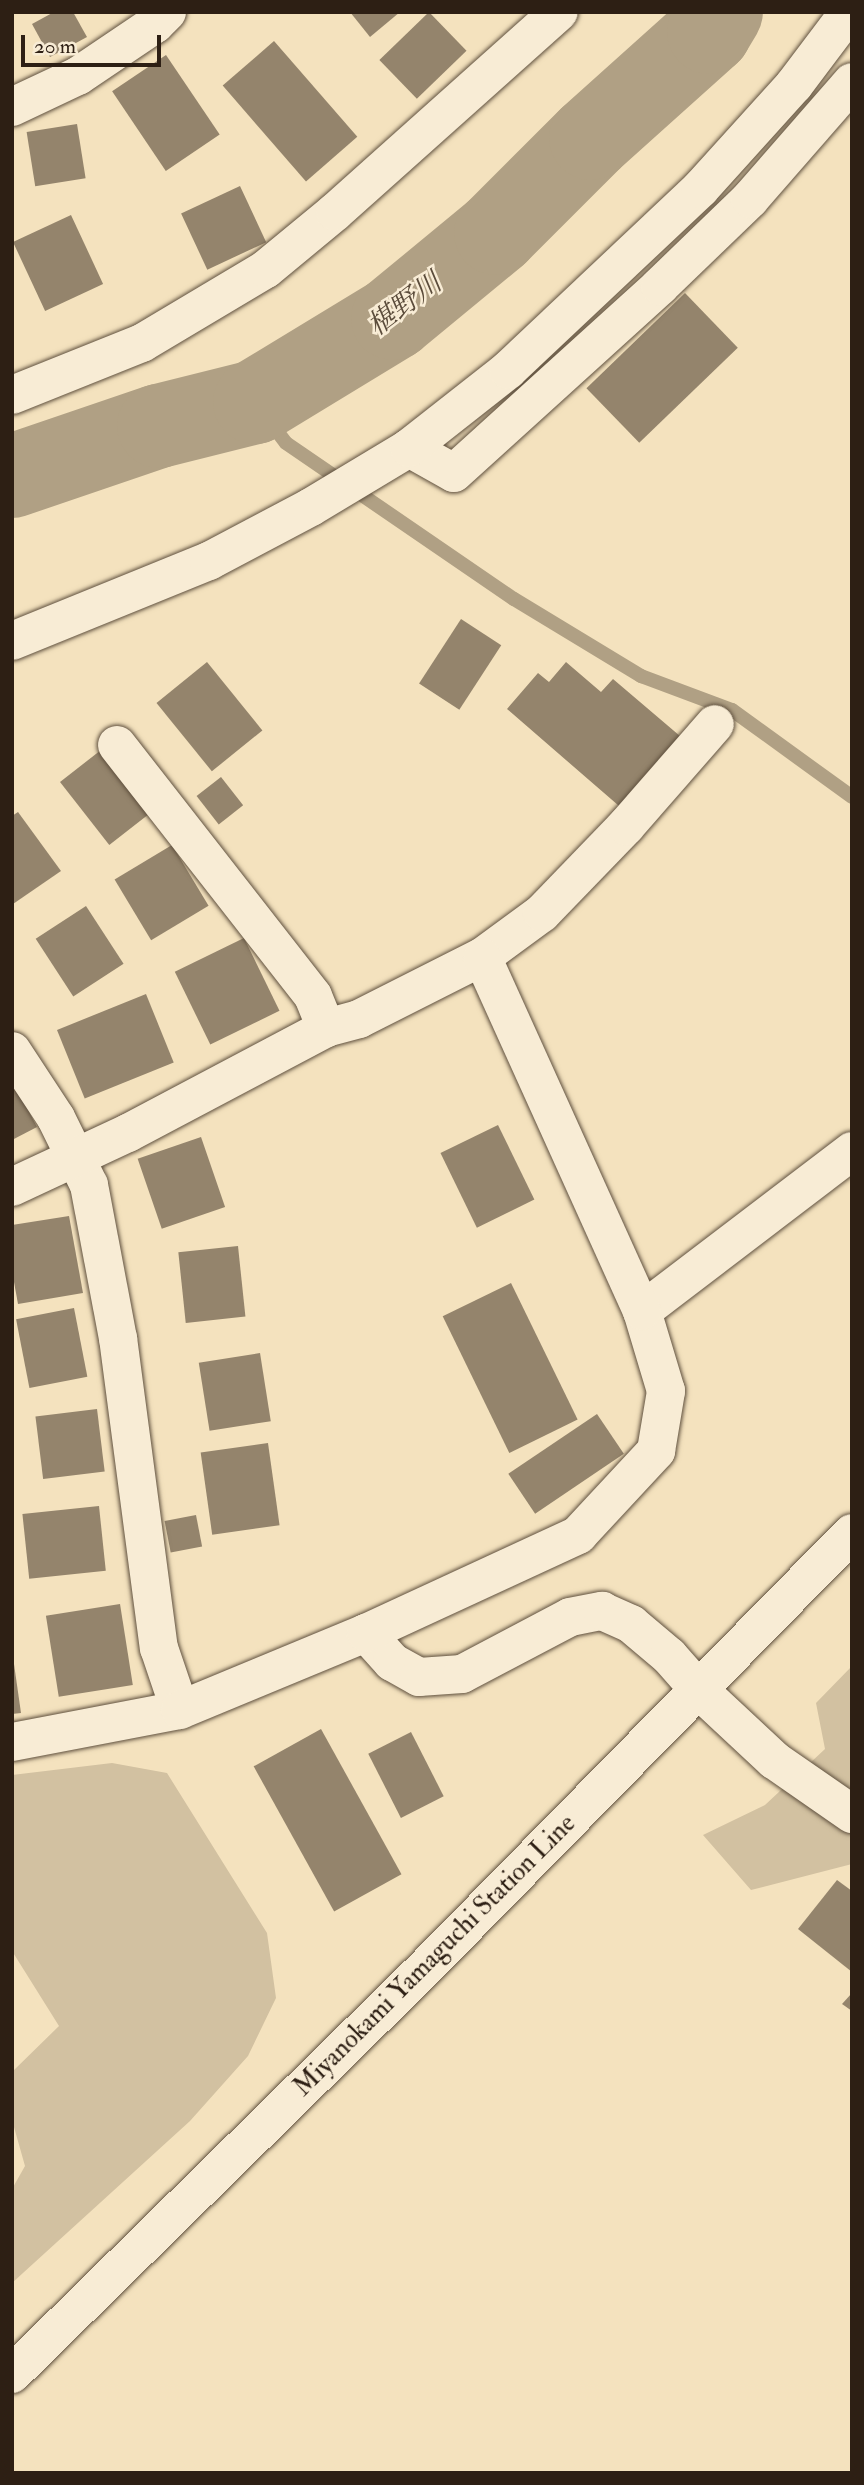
<!DOCTYPE html>
<meta charset="utf-8">
<style>
body{margin:0}
#map{position:relative;width:864px;height:2485px;overflow:hidden;background:#f4e2be;font-family:"IM FELL Double Pica","Noto Serif JP",serif}
div>[style]{position:absolute}
[style*='--x']{left:calc(var(--x)*1px);top:calc(var(--y)*1px);width:calc(var(--w)*1px);rotate:calc(var(--a)*1deg)}
.green>*{inset:0;background:#d2c1a1}
.stream>*{height:14px;margin:-7px;padding:0 7px;transform-origin:7px;border-radius:7px;background:#b0a084}
.river>*{height:84px;margin:-42px;padding:0 42px;transform-origin:42px;border-radius:42px;background:#b0a084}
.building>*{inset:0;background:#94846c;transform-origin:0 0}
.roads{filter:drop-shadow(0 0 2px #5f503e) drop-shadow(0 0 2px #5f503e)}
.street>*{height:38px;margin:-19px;padding:0 19px;transform-origin:19px;border-radius:19px;background:#f8ecd5}
.secondary>*{height:38px;margin:-19px;padding:0 19px;transform-origin:19px;border-radius:19px;background:#f8ecd5}
span{translate:-50% -50%;white-space:nowrap;text-align:center;line-height:1.15;-webkit-text-stroke:5px #f8ecd5;paint-order:stroke}
.street-label{font-size:26px;color:#2d1f14}
.water-label{font-size:28px;color:#5b4c3b;font-style:italic}
.frame{position:absolute;inset:0;border:14px solid #2d1f14;pointer-events:none}
.scale{position:absolute;left:21px;top:35px;width:140px;height:32px;box-sizing:border-box;border:4px solid #2d1f14;border-top:0;padding-left:9px;font-size:21px;line-height:24px;white-space:nowrap;color:#2d1f14;-webkit-text-stroke:5px #f8ecd5;paint-order:stroke}
</style>
<div id="map">
<div class="green">
<div style="clip-path:polygon(852px 1666px,852px 1864px,751px 1890px,703px 1835px,765px 1805px,825px 1749px,816px 1703px)"></div>
<div style="clip-path:polygon(112px 1763px,167px 1773px,267px 1933px,276px 1998px,248px 2056px,190px 2121px,12px 2283px,12px 2189px,25px 2166px,12px 2120px,12px 2072px,59px 2026px,12px 1951px,12px 1775px)"></div>
</div>
<div class="stream">
<div style="--x:255;--y:402;--w:51;--a:52.9"></div>
<div style="--x:286;--y:443;--w:276;--a:34.4"></div>
<div style="--x:514;--y:599;--w:149;--a:31.2"></div>
<div style="--x:641;--y:676;--w:97;--a:20.5"></div>
<div style="--x:732;--y:710;--w:148;--a:35.9"></div>
</div>
<div class="river">
<div style="--x:12;--y:476;--w:155;--a:-18.8"></div>
<div style="--x:159;--y:426;--w:99;--a:-14"></div>
<div style="--x:255;--y:402;--w:162;--a:-31.3"></div>
<div style="--x:393;--y:318;--w:134;--a:-39.5"></div>
<div style="--x:496;--y:233;--w:134;--a:-45"></div>
<div style="--x:591;--y:138;--w:159;--a:-41.9"></div>
<div style="--x:709;--y:32;--w:23;--a:-59"></div>
</div>
<div class="building">
<div style="clip-path:polygon(54px 12px,73px 12px,87px 37px,50px 57px,32px 24px)"></div>
<div style="clip-path:polygon(350px 12px,400px 12px,370px 37px)"></div>
<div style="left:429px;top:12px;width:54px;height:69px;rotate:46deg"></div>
<div style="left:274px;top:41px;width:127px;height:68px;rotate:49deg"></div>
<div style="left:166px;top:55px;width:96px;height:65px;rotate:56deg"></div>
<div style="left:77px;top:124px;width:55px;height:51px;rotate:81deg"></div>
<div style="left:240px;top:186px;width:62px;height:65px;rotate:65deg"></div>
<div style="left:71px;top:215px;width:76px;height:64px;rotate:65deg"></div>
<div style="left:685px;top:293px;width:76px;height:137px;rotate:46deg"></div>
<div style="left:461px;top:619px;width:48px;height:77px;rotate:33deg"></div>
<div style="left:207px;top:662px;width:88px;height:65px;rotate:51deg"></div>
<div style="clip-path:polygon(566px 662px,601px 692px,613px 679px,687px 742px,626px 812px,507px 709px,538px 673px,549px 682px)"></div>
<div style="left:101px;top:750px;width:80px;height:52px;rotate:52deg"></div>
<div style="left:221px;top:777px;width:36px;height:31px;rotate:52deg"></div>
<div style="clip-path:polygon(18px 812px,61px 871px,13px 904px,12px 816px)"></div>
<div style="left:172px;top:845px;width:71px;height:67px;rotate:59deg"></div>
<div style="left:86px;top:906px;width:69px;height:60px;rotate:57deg"></div>
<div style="left:244px;top:938px;width:81px;height:77px;rotate:64deg"></div>
<div style="left:146px;top:994px;width:74px;height:96px;rotate:68deg"></div>
<div style="clip-path:polygon(12px 1079px,37px 1127px,12px 1140px)"></div>
<div style="left:498px;top:1125px;width:83px;height:64px;rotate:64deg"></div>
<div style="left:201px;top:1137px;width:74px;height:67px;rotate:71deg"></div>
<div style="clip-path:polygon(69px 1216px,83px 1293px,18px 1304px,12px 1271px,12px 1225px)"></div>
<div style="left:238px;top:1246px;width:71px;height:60px;rotate:84deg"></div>
<div style="left:511px;top:1283px;width:152px;height:76px;rotate:64deg"></div>
<div style="left:74px;top:1308px;width:70px;height:59px;rotate:79deg"></div>
<div style="left:260px;top:1353px;width:69px;height:62px;rotate:81deg"></div>
<div style="left:97px;top:1409px;width:63px;height:62px;rotate:83deg"></div>
<div style="left:597px;top:1414px;width:48px;height:107px;rotate:56deg"></div>
<div style="left:268px;top:1443px;width:83px;height:68px;rotate:82deg"></div>
<div style="left:99px;top:1506px;width:65px;height:77px;rotate:84deg"></div>
<div style="left:196px;top:1515px;width:32px;height:32px;rotate:79deg"></div>
<div style="left:120px;top:1604px;width:82px;height:75px;rotate:81deg"></div>
<div style="clip-path:polygon(14px 1664px,21px 1713px,12px 1714px,12px 1665px)"></div>
<div style="left:321px;top:1729px;width:166px;height:77px;rotate:61deg"></div>
<div style="left:411px;top:1732px;width:72px;height:48px;rotate:63deg"></div>
<div style="clip-path:polygon(837px 1880px,852px 1891px,852px 1972px,798px 1929px)"></div>
<div style="clip-path:polygon(852px 1993px,852px 2011px,842px 2004px)"></div>
</div>
<div class="roads">
<div class="street">
<div style="--x:12;--y:107;--w:73;--a:-25.2"></div>
<div style="--x:78;--y:76;--w:93;--a:-34"></div>
<div style="--x:155;--y:24;--w:17;--a:-45"></div>
<div style="--x:12;--y:395;--w:140;--a:-21.8"></div>
<div style="--x:142;--y:343;--w:144;--a:-30.8"></div>
<div style="--x:266;--y:269;--w:89;--a:-39.6"></div>
<div style="--x:335;--y:212;--w:300;--a:-41.8"></div>
<div style="--x:409;--y:448;--w:51;--a:29.1"></div>
<div style="--x:454;--y:473;--w:278;--a:-42.2"></div>
<div style="--x:660;--y:286;--w:125;--a:-44"></div>
<div style="--x:750;--y:199;--w:155;--a:-48.9"></div>
<div style="--x:12;--y:641;--w:213;--a:-22.1"></div>
<div style="--x:209;--y:561;--w:115;--a:-27.9"></div>
<div style="--x:311;--y:507;--w:114;--a:-31"></div>
<div style="--x:409;--y:448;--w:126;--a:-38.2"></div>
<div style="--x:508;--y:370;--w:264;--a:-43.3"></div>
<div style="--x:700;--y:189;--w:140;--a:-47.9"></div>
<div style="--x:794;--y:85;--w:91;--a:-53"></div>
<div style="--x:117;--y:745;--w:318;--a:52"></div>
<div style="--x:313;--y:996;--w:35;--a:68"></div>
<div style="--x:12;--y:1051;--w:80;--a:56.7"></div>
<div style="--x:56;--y:1118;--w:75;--a:63.8"></div>
<div style="--x:89;--y:1185;--w:156;--a:79.3"></div>
<div style="--x:118;--y:1338;--w:313;--a:82.5"></div>
<div style="--x:159;--y:1648;--w:65;--a:71.3"></div>
<div style="--x:12;--y:1187;--w:128;--a:-25"></div>
<div style="--x:128;--y:1133;--w:224;--a:-27.9"></div>
<div style="--x:326;--y:1028;--w:34;--a:-15"></div>
<div style="--x:359;--y:1019;--w:138;--a:-26.8"></div>
<div style="--x:482;--y:957;--w:74;--a:-36.3"></div>
<div style="--x:542;--y:913;--w:121;--a:-46"></div>
<div style="--x:626;--y:826;--w:135;--a:-48.9"></div>
<div style="--x:642;--y:1311;--w:264;--a:-37.3"></div>
<div style="--x:366;--y:1633;--w:39;--a:48"></div>
<div style="--x:392;--y:1662;--w:31;--a:29"></div>
<div style="--x:419;--y:1677;--w:43;--a:-4"></div>
<div style="--x:462;--y:1674;--w:122;--a:-27.8"></div>
<div style="--x:570;--y:1617;--w:33;--a:-11"></div>
<div style="--x:602;--y:1611;--w:32;--a:24"></div>
<div style="--x:631;--y:1624;--w:50;--a:40.1"></div>
<div style="--x:669;--y:1656;--w:45;--a:48.6"></div>
<div style="--x:699;--y:1690;--w:103;--a:43"></div>
<div style="--x:774;--y:1760;--w:95;--a:34.7"></div>
<div style="--x:12;--y:1742;--w:171;--a:-10.8"></div>
<div style="--x:180;--y:1710;--w:201;--a:-22.5"></div>
<div style="--x:366;--y:1633;--w:234;--a:-24.8"></div>
<div style="--x:578;--y:1535;--w:115;--a:-47.1"></div>
<div style="--x:656;--y:1451;--w:61;--a:-80.5"></div>
<div style="--x:666;--y:1391;--w:84;--a:-106.7"></div>
<div style="--x:642;--y:1311;--w:388;--a:-114.3"></div>
</div>
<div class="secondary">
<div style="--x:12;--y:2374;--w:576;--a:-44.51"></div>
<div style="--x:423;--y:1970;--w:612;--a:-45.53"></div>
</div>
</div>
<div class="street-label">
<span style="left:435px;top:1956px;rotate:-45deg">Miyanokami Yamaguchi Station Line</span>
</div>
<div class="water-label">
<span style="left:405px;top:305px;rotate:-37deg">椹野川</span>
</div>
<div class="frame"></div>
<div class="scale">20 m</div>
</div>
